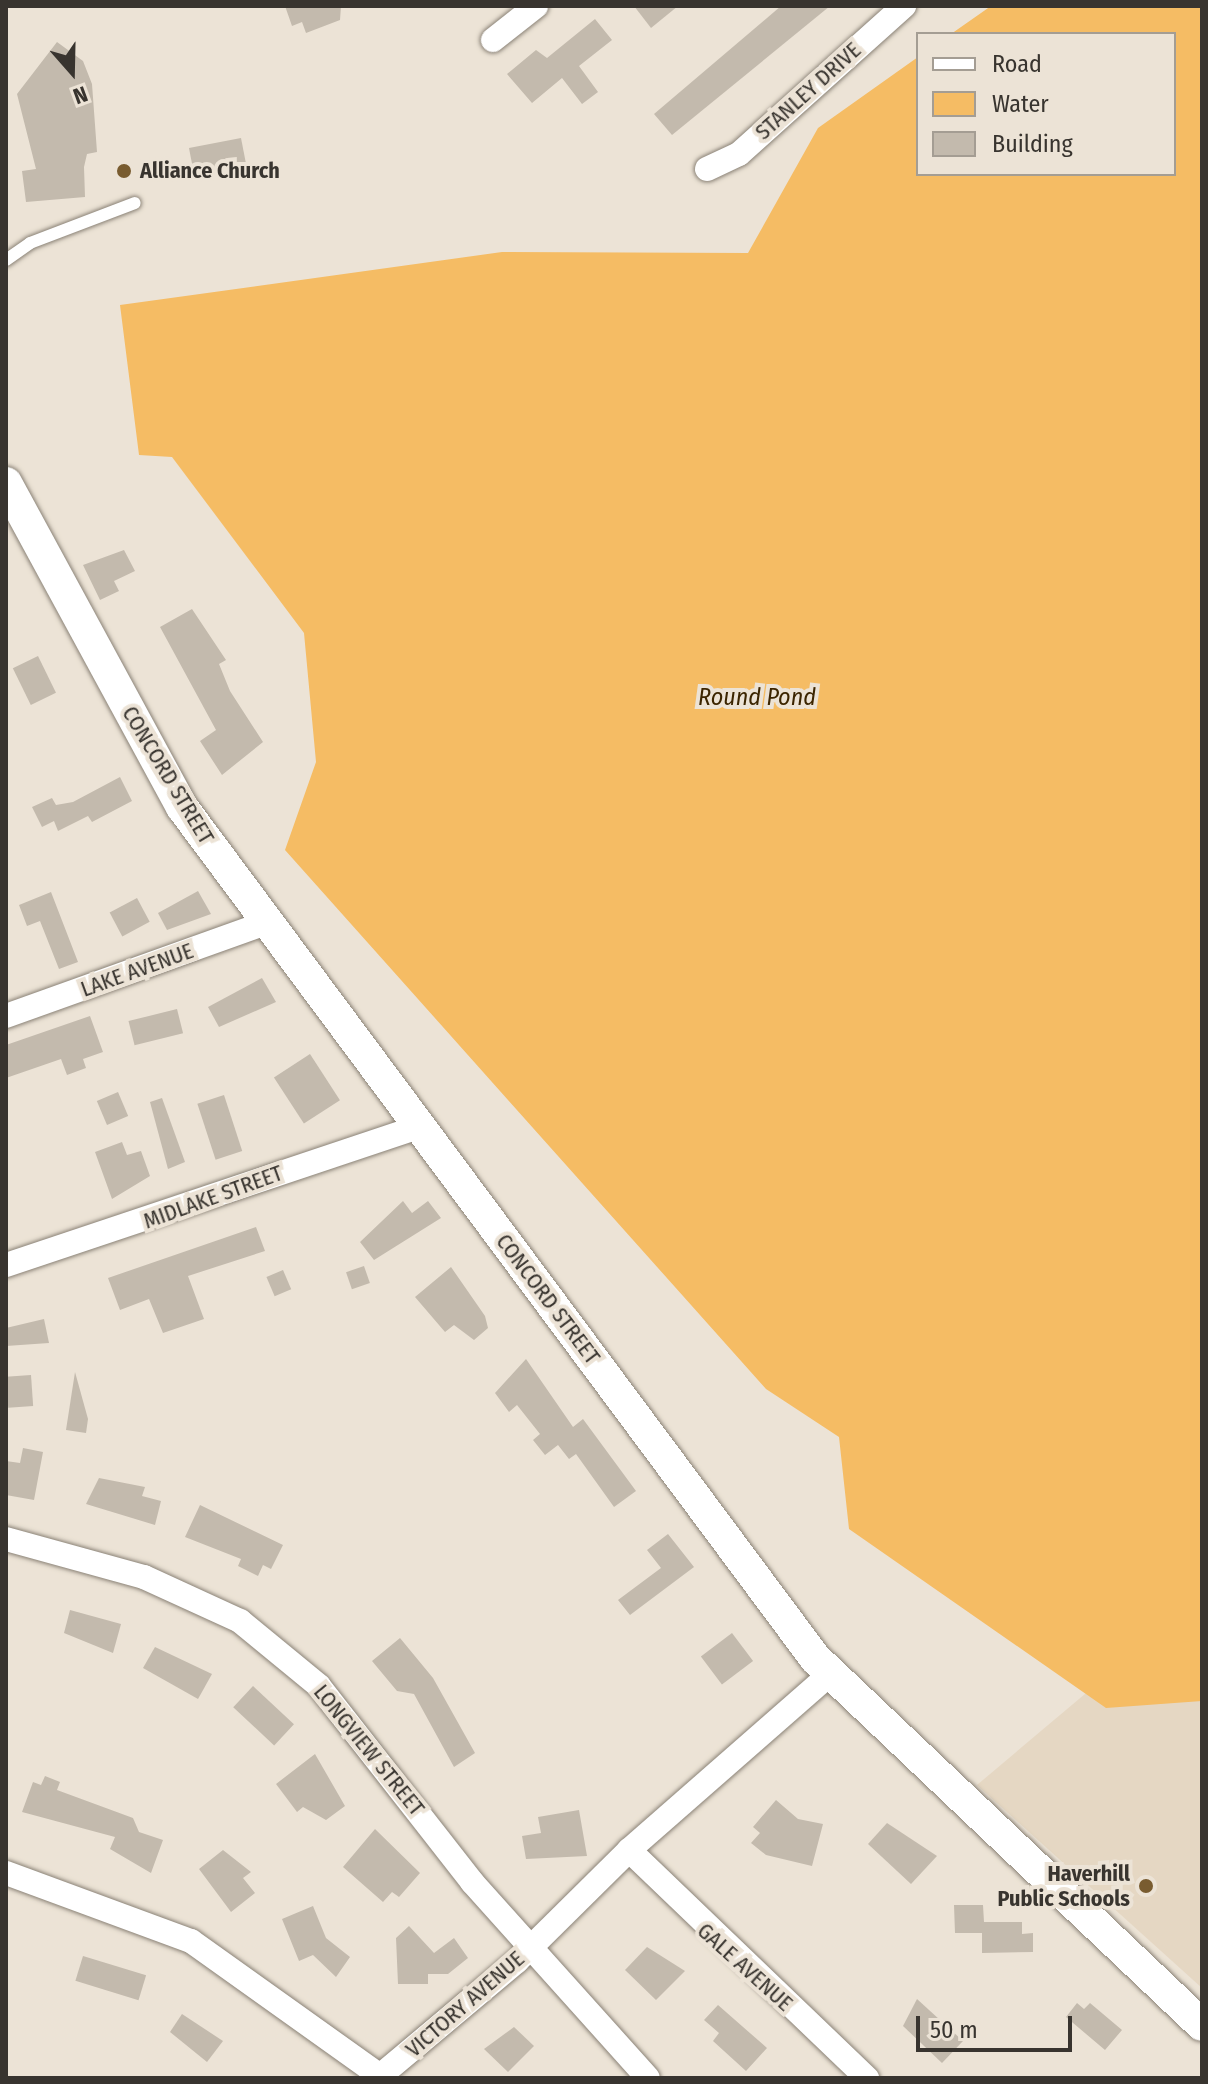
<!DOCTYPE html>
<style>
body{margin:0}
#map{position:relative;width:1208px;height:2084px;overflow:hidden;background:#ece3d6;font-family:"Fira Sans Condensed",sans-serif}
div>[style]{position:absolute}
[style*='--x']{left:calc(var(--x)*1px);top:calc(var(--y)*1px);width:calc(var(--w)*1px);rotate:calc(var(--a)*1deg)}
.built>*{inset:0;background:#e5d7c3}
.water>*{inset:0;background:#f5bc64}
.building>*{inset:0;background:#c3baad;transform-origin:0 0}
.roads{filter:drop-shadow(0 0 2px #8a8276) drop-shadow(0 0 2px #8a8276)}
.service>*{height:12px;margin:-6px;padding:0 6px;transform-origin:6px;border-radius:6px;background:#fff}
.minor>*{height:24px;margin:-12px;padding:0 12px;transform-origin:12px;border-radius:12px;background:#fff}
.secondary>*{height:32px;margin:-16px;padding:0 16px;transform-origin:16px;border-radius:16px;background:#fff}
.dots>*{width:22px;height:22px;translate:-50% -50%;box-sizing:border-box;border:4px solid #ece3d6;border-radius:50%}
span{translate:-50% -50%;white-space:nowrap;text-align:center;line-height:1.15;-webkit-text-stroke:8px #ece3d6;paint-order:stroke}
.street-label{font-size:22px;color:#38342f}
.poi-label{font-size:22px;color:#38342f;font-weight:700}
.left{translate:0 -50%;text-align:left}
.right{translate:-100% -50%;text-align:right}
.water-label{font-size:24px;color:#3c2500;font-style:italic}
.frame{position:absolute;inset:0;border:8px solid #38342f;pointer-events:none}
.legend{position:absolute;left:916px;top:32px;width:260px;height:144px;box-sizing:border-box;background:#ece3d6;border:2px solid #a49d93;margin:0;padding:10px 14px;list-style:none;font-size:24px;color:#38342f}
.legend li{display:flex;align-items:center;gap:16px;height:40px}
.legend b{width:40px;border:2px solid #a49d93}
.north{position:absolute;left:32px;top:32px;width:80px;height:80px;-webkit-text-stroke:6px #ece3d6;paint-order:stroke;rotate:160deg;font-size:22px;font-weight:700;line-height:32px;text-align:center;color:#38342f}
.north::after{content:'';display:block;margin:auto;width:28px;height:36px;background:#38342f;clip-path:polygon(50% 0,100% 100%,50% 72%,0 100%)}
.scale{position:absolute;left:916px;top:2016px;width:156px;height:36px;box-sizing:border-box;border:4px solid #38342f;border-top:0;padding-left:10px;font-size:24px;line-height:28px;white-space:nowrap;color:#38342f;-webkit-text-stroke:6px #ece3d6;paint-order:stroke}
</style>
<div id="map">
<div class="built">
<div style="clip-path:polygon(1202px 1671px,1202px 1988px,977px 1785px,1098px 1683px)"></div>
</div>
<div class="water">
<div style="clip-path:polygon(991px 6px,1202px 6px,1202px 1701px,1106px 1708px,849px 1529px,839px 1437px,766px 1389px,285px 850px,316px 762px,304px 633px,172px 457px,139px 455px,120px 305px,502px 252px,748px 253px,818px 128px,918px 57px,918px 174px,1174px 174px,1174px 34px,951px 34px)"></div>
</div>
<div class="building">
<div style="clip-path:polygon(285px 6px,341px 6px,340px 20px,306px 33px,302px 22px,292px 26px)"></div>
<div style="clip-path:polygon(634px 6px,678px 6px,651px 28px)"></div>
<div style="clip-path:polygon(781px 6px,830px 6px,672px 135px,654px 114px)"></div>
<div style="clip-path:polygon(595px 19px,612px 40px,579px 66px,598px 92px,582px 104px,562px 78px,532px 103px,507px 74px,536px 50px,547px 58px)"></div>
<div style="clip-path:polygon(57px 42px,83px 61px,92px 84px,97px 152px,87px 154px,84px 167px,85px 197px,26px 202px,22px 171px,36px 169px,17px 94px)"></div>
<div style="left:241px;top:138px;width:25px;height:53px;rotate:79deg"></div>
<div style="clip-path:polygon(124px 550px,135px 571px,114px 581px,119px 591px,100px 600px,83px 565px)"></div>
<div style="clip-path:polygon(192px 609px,226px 660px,219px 664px,230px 691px,263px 742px,222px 775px,200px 741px,216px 730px,160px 627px)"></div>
<div style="left:38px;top:656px;width:41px;height:28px;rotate:64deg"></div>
<div style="clip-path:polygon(120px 777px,132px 801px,92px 822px,88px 816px,58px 831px,54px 821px,42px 827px,32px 807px,52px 798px,56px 805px,73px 802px)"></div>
<div style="clip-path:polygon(198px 891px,211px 914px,167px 930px,158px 913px)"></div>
<div style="clip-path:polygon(51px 892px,78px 962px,59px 969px,40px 921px,27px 926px,19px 905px)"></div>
<div style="left:137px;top:898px;width:27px;height:31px;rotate:62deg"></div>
<div style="clip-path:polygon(262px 978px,276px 1002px,219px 1027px,208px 1007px)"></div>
<div style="left:177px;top:1009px;width:25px;height:50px;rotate:76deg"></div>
<div style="clip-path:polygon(90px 1016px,103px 1052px,83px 1059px,86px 1068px,67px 1075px,61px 1059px,6px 1078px,6px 1045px)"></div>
<div style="left:310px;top:1054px;width:55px;height:43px;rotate:57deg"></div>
<div style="left:118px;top:1092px;width:26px;height:23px;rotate:67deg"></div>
<div style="left:224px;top:1095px;width:59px;height:28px;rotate:72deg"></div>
<div style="clip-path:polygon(162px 1098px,185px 1162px,168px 1169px,150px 1102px)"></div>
<div style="clip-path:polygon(122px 1142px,127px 1155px,141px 1151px,150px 1176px,112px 1199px,95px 1152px)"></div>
<div style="clip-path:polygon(403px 1201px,412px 1213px,428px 1201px,441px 1218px,374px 1260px,360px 1242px)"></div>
<div style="clip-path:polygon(256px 1227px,265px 1251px,188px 1276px,204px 1319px,163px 1333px,149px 1299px,120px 1310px,108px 1278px)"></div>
<div style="left:364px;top:1266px;width:18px;height:19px;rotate:71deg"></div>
<div style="clip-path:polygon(451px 1267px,485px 1316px,488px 1328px,474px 1340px,454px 1325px,445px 1332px,415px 1297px)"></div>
<div style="left:283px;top:1270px;width:21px;height:18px;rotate:67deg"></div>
<div style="clip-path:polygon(44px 1319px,49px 1343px,6px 1346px,6px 1328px)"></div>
<div style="clip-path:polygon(526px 1359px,573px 1427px,583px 1419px,636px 1491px,614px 1507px,576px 1454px,569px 1459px,558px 1445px,545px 1455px,533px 1440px,540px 1434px,517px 1405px,509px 1412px,495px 1393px)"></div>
<div style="clip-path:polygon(75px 1372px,88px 1419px,86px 1433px,66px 1430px)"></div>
<div style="left:31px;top:1375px;width:31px;height:25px;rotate:86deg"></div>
<div style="clip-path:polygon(23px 1448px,43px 1452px,34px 1500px,6px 1495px,6px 1461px,20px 1463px)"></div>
<div style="clip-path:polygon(99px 1478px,145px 1487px,142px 1496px,161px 1501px,155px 1525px,86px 1504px)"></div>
<div style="clip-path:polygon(200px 1505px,283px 1545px,271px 1569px,263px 1565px,258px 1576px,238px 1566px,241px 1559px,185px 1537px)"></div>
<div style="clip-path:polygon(668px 1534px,694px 1567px,630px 1615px,618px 1600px,661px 1568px,647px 1550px)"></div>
<div style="clip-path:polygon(70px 1610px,121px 1624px,113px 1653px,64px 1633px)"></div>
<div style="left:732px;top:1633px;width:35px;height:39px;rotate:53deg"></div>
<div style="clip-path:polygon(400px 1638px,433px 1678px,475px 1753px,454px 1767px,414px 1694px,397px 1691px,372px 1661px)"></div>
<div style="clip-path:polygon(155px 1647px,212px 1674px,198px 1699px,143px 1668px)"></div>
<div style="left:253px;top:1686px;width:56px;height:29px;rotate:43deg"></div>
<div style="clip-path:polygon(315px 1754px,345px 1806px,326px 1820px,303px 1807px,297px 1812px,276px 1784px)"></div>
<div style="clip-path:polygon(45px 1776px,60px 1782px,57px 1790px,133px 1818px,139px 1832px,163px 1840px,151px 1873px,110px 1849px,115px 1837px,22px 1812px,33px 1782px,41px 1785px)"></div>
<div style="clip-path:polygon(776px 1800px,798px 1819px,823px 1824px,812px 1866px,766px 1855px,751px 1843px,760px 1833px,753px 1827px)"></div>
<div style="clip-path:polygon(579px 1810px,587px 1856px,526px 1859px,522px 1836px,541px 1833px,538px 1817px)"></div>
<div style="clip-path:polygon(887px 1823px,937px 1856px,911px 1884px,868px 1844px)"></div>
<div style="clip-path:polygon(375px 1829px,420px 1873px,399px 1897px,392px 1892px,383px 1902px,343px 1867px)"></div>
<div style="clip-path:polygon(223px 1850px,251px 1872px,243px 1878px,255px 1893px,231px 1912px,199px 1869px)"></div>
<div style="clip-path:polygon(954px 1905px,983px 1905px,984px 1922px,1022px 1922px,1022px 1934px,1033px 1933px,1033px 1952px,982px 1953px,982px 1933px,955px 1933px)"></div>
<div style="clip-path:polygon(313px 1906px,326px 1938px,350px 1957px,336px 1977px,313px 1955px,299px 1961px,282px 1919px)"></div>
<div style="clip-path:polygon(409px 1926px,434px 1953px,454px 1938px,468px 1958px,448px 1974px,428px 1974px,428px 1984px,398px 1984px,396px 1938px)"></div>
<div style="clip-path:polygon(647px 1947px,685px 1971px,656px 2000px,625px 1970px)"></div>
<div style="left:83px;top:1956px;width:66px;height:26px;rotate:17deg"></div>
<div style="clip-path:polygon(917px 1999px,963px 2041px,942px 2063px,903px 2026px)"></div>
<div style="clip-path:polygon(1077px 2003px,1084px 2009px,1090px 2003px,1122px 2030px,1105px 2050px,1066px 2017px)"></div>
<div style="clip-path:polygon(718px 2005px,767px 2048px,746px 2071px,713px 2041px,719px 2033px,704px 2020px)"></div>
<div style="clip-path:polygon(182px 2014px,223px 2041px,207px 2062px,170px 2032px)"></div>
<div style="clip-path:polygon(514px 2027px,534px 2046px,508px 2072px,484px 2049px)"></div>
</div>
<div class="roads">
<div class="service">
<div style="--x:6;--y:260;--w:29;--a:-35"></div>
<div style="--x:30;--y:243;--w:112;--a:-20.9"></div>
</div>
<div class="minor">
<div style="--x:493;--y:40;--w:55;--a:-38.3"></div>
<div style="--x:707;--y:169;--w:35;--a:-25"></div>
<div style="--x:739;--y:154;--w:222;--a:-41.9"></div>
<div style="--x:6;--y:1016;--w:276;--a:-19.7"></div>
<div style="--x:6;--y:1265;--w:435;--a:-18.5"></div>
<div style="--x:6;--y:1539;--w:143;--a:15.4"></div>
<div style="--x:144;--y:1577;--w:106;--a:24.6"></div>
<div style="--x:240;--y:1621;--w:102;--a:39.4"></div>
<div style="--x:319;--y:1686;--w:249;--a:52"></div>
<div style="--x:472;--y:1882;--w:263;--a:48.1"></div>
<div style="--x:629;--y:1850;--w:330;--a:43.8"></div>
<div style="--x:6;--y:1873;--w:197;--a:20.2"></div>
<div style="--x:191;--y:1941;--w:232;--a:35.5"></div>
<div style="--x:380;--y:2076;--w:179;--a:-40"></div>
<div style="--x:517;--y:1961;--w:158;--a:-44.7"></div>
<div style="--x:629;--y:1850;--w:267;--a:-41.2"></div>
</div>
<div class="secondary">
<div style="--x:6;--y:483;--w:369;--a:61.5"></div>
<div style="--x:182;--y:807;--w:1061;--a:53.36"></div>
<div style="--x:815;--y:1658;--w:533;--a:43.48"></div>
</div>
</div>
<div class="dots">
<div style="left:124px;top:171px;background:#795c30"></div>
<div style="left:1146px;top:1886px;background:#795c30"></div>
</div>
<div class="street-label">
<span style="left:808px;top:91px;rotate:-42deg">STANLEY DRIVE</span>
<span style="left:168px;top:775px;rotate:59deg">CONCORD STREET</span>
<span style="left:137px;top:970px;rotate:-20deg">LAKE AVENUE</span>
<span style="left:213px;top:1197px;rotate:-20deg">MIDLAKE STREET</span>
<span style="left:548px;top:1299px;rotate:53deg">CONCORD STREET</span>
<span style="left:369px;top:1750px;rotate:51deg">LONGVIEW STREET</span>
<span style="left:745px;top:1967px;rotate:42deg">GALE AVENUE</span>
<span style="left:465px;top:2004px;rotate:-41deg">VICTORY AVENUE</span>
</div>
<div class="poi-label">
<span class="left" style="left:140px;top:171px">Alliance Church</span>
<span class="right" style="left:1130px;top:1886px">Haverhill<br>Public Schools</span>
</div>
<div class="water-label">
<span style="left:757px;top:698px">Round Pond</span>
</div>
<div class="frame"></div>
<ul class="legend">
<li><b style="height:10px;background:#fff"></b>Road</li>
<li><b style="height:22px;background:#f5bc64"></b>Water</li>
<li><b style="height:22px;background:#c3baad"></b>Building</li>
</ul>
<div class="north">N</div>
<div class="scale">50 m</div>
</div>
